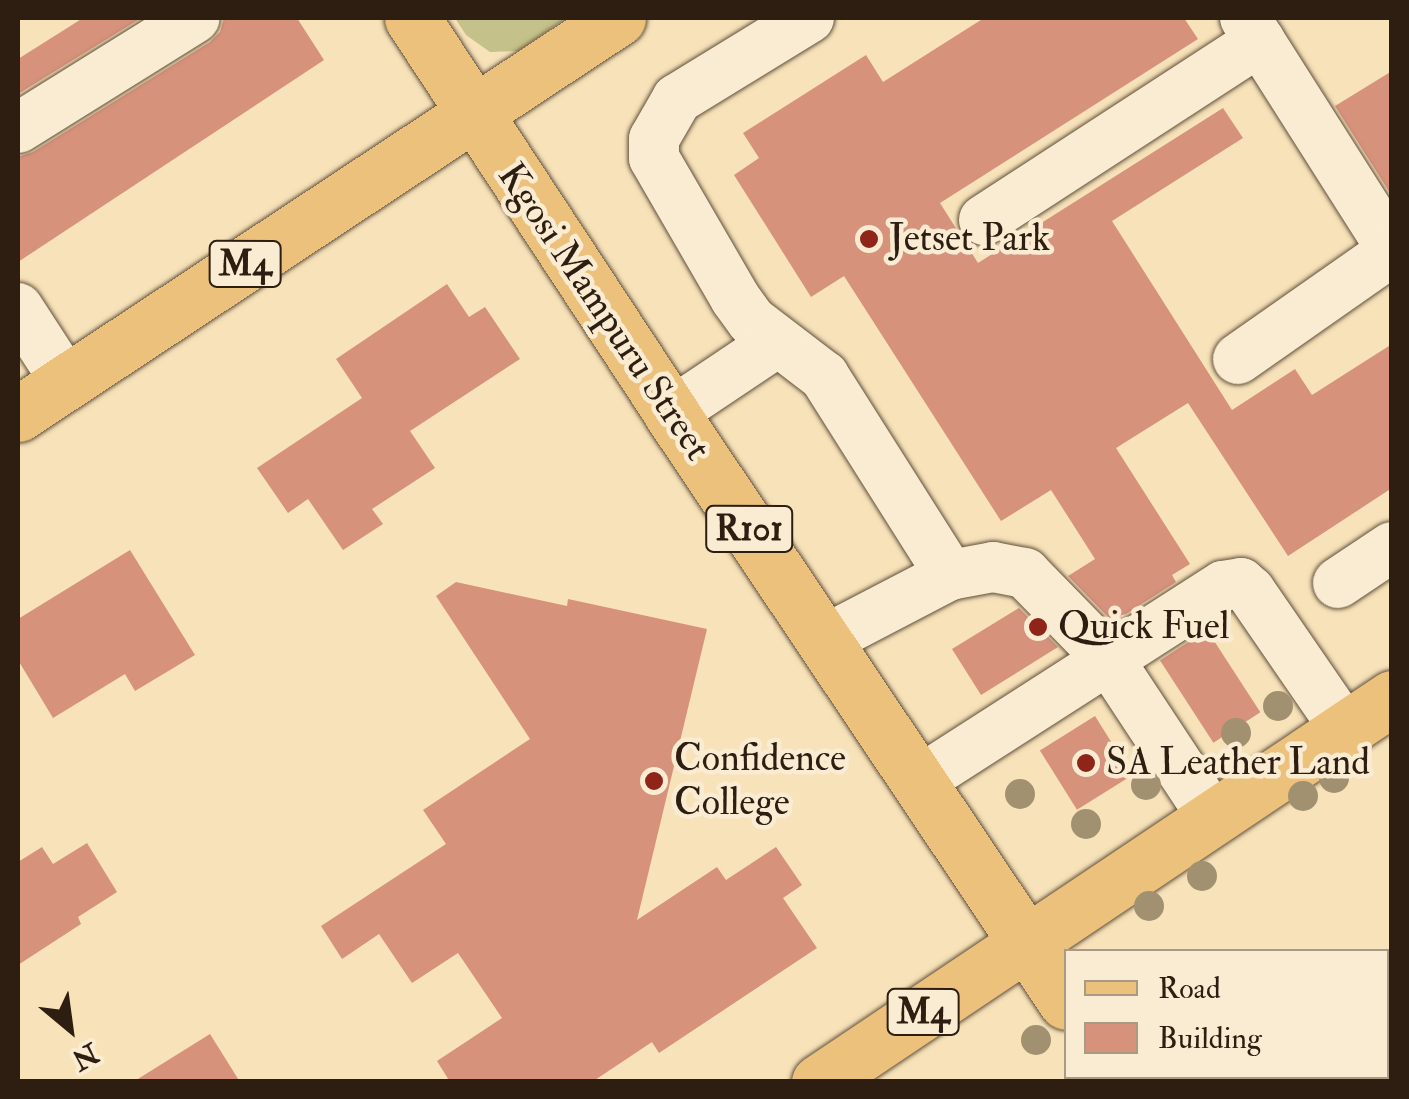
<!DOCTYPE html>
<style>
body{margin:0}
#map{position:relative;width:1409px;height:1099px;overflow:hidden;background:#f7e2b9;font-family:"IM FELL Double Pica",serif}
div>[style]{position:absolute}
[style*='--x']{left:calc(var(--x)*1px);top:calc(var(--y)*1px);width:calc(var(--w)*1px);rotate:calc(var(--a)*1deg)}
.green>*{inset:0;background:#c4c18a}
.building>*{inset:0;background:#d7927c;transform-origin:0 0}
.roads{filter:drop-shadow(0 0 2px #604f3b) drop-shadow(0 0 2px #604f3b)}
.minor>*{height:50px;margin:-25px;padding:0 25px;transform-origin:25px;border-radius:25px;background:#faecd2}
.major>*{height:55px;margin:-27.5px;padding:0 27.5px;transform-origin:27.5px;border-radius:27.5px;background:#ecc17c}
.trees>*{width:30px;height:30px;margin:-15px;border-radius:50%;background:#a19170}
.dots>*{width:28px;height:28px;translate:-50% -50%;box-sizing:border-box;border:5px solid #faecd2;border-radius:50%}
span{translate:-50% -50%;white-space:nowrap;text-align:center;line-height:1.15;-webkit-text-stroke:9px #faecd2;paint-order:stroke}
.shield-label span{padding:2px 8px;background:#faecd2;border:2px solid;border-radius:8px;-webkit-text-stroke-width:0}
.shield-label{font-size:35px;color:#2e1e11;font-weight:700}
.poi-label{font-size:38px;color:#2e1e11}
.left{translate:0 -50%;text-align:left}
.street-label{font-size:38px;color:#2e1e11}
.frame{position:absolute;inset:0;border:20px solid #2e1e11;pointer-events:none}
.legend{position:absolute;left:1064px;top:949px;width:325px;height:130px;box-sizing:border-box;background:#faecd2;border:2px solid #a89a85;margin:0;padding:12px 18px;list-style:none;font-size:30px;color:#2e1e11}
.legend li{display:flex;align-items:center;gap:20px;height:50px}
.legend b{width:50px;border:2px solid #a89a85}
.north{position:absolute;left:20px;top:979px;width:100px;height:100px;-webkit-text-stroke:8px #faecd2;paint-order:stroke;rotate:151deg;font-size:28px;font-weight:700;line-height:40px;text-align:center;color:#2e1e11}
.north::after{content:'';display:block;margin:auto;width:35px;height:45px;background:#2e1e11;clip-path:polygon(50% 0,100% 100%,50% 72%,0 100%)}
</style>
<div id="map">
<div class="green">
<div style="clip-path:polygon(455px 18px,566px 18px,518px 51px,490px 52px,466px 35px)"></div>
</div>
<div class="building">
<div style="clip-path:polygon(83px 18px,141px 18px,18px 94px,18px 59px)"></div>
<div style="clip-path:polygon(224px 18px,297px 18px,324px 60px,18px 262px,18px 157px,33px 152px,210px 42px,220px 32px)"></div>
<div style="clip-path:polygon(984px 18px,1184px 18px,1198px 39px,940px 203px,978px 263px,1223px 108px,1243px 138px,1112px 221px,1232px 410px,1295px 369px,1312px 395px,1392px 344px,1392px 488px,1288px 556px,1188px 403px,1116px 448px,1190px 564px,1172px 575px,1176px 582px,1126px 614px,1109px 618px,1068px 576px,1095px 559px,1051px 490px,1001px 521px,844px 276px,811px 297px,734px 175px,759px 158px,743px 133px,866px 55px,883px 82px)"></div>
<div style="clip-path:polygon(1392px 71px,1392px 196px,1335px 106px)"></div>
<div style="clip-path:polygon(447px 284px,469px 317px,485px 307px,520px 359px,410px 431px,435px 468px,372px 509px,383px 524px,343px 550px,308px 499px,288px 513px,257px 468px,362px 398px,336px 359px)"></div>
<div style="clip-path:polygon(130px 550px,195px 655px,135px 691px,125px 674px,53px 718px,18px 660px,18px 619px)"></div>
<div style="clip-path:polygon(456px 582px,567px 606px,568px 599px,707px 629px,637px 920px,717px 867px,726px 880px,776px 847px,802px 885px,783px 898px,817px 948px,659px 1053px,652px 1042px,592px 1082px,450px 1082px,437px 1061px,502px 1018px,458px 953px,412px 983px,379px 934px,342px 959px,321px 926px,446px 844px,423px 810px,530px 739px,436px 596px)"></div>
<div style="clip-path:polygon(1019px 608px,1058px 647px,981px 695px,952px 649px)"></div>
<div style="left:1207px;top:630px;width:98px;height:56px;rotate:57deg"></div>
<div style="left:1095px;top:716px;width:70px;height:65px;rotate:58deg"></div>
<div style="clip-path:polygon(87px 843px,117px 892px,78px 917px,81px 924px,18px 965px,18px 862px,42px 847px,53px 864px)"></div>
<div style="clip-path:polygon(210px 1034px,240px 1082px,133px 1082px)"></div>
</div>
<div class="roads">
<div class="minor">
<div style="--x:809;--y:18;--w:155;--a:148.5"></div>
<div style="--x:677;--y:99;--w:46;--a:119.9"></div>
<div style="--x:654;--y:139;--w:19;--a:90"></div>
<div style="--x:654;--y:158;--w:162;--a:59.9"></div>
<div style="--x:735;--y:298;--w:29;--a:54"></div>
<div style="--x:752;--y:321;--w:91;--a:37.4"></div>
<div style="--x:824;--y:376;--w:236;--a:57.7"></div>
<div style="--x:1245;--y:18;--w:275;--a:57.6"></div>
<div style="--x:18;--y:128;--w:208;--a:-31.9"></div>
<div style="--x:984;--y:220;--w:329;--a:-33"></div>
<div style="--x:18;--y:308;--w:88;--a:57"></div>
<div style="--x:1238;--y:359;--w:188;--a:-35"></div>
<div style="--x:671;--y:413;--w:128;--a:-33.8"></div>
<div style="--x:1338;--y:583;--w:65;--a:-33.7"></div>
<div style="--x:825;--y:640;--w:141;--a:-27.5"></div>
<div style="--x:950;--y:575;--w:44;--a:-10.5"></div>
<div style="--x:993;--y:567;--w:33;--a:11"></div>
<div style="--x:1025;--y:573;--w:117;--a:45.7"></div>
<div style="--x:1107;--y:657;--w:193;--a:56.6"></div>
<div style="--x:919;--y:781;--w:361;--a:-32.7"></div>
<div style="--x:1223;--y:586;--w:18;--a:-9"></div>
<div style="--x:1241;--y:583;--w:12;--a:42"></div>
<div style="--x:1250;--y:591;--w:168;--a:55.5"></div>
</div>
<div class="major">
<div style="--x:412;--y:18;--w:472;--a:56.7"></div>
<div style="--x:671;--y:413;--w:709;--a:56.15"></div>
<div style="--x:18;--y:414;--w:719;--a:-33.42"></div>
<div style="--x:1115;--y:1076;--w:7;--a:56"></div>
<div style="--x:819;--y:1082;--w:690;--a:-33.83"></div>
</div>
</div>
<div class="trees">
<div style="left:1278px;top:706px"></div>
<div style="left:1236px;top:733px"></div>
<div style="left:1334px;top:778px"></div>
<div style="left:1146px;top:785px"></div>
<div style="left:1020px;top:794px"></div>
<div style="left:1303px;top:796px"></div>
<div style="left:1086px;top:824px"></div>
<div style="left:1202px;top:876px"></div>
<div style="left:1149px;top:906px"></div>
<div style="left:1036px;top:1040px"></div>
</div>
<div class="dots">
<div style="left:869px;top:239px;background:#8f2418"></div>
<div style="left:1038px;top:627px;background:#8f2418"></div>
<div style="left:1086px;top:763px;background:#8f2418"></div>
<div style="left:654px;top:781px;background:#8f2418"></div>
</div>
<div class="shield-label">
<span style="left:245px;top:264px">M4</span>
<span style="left:749px;top:529px">R101</span>
<span style="left:923px;top:1012px">M4</span>
</div>
<div class="poi-label">
<span class="left" style="left:889px;top:239px">Jetset Park</span>
<span class="left" style="left:1058px;top:627px">Quick Fuel</span>
<span class="left" style="left:674px;top:781px">Confidence<br>College</span>
<span class="left" style="left:1106px;top:763px">SA Leather Land</span>
</div>
<div class="street-label">
<span style="left:604px;top:312px;rotate:56deg">Kgosi Mampuru Street</span>
</div>
<div class="frame"></div>
<ul class="legend">
<li><b style="height:12px;background:#ecc17c"></b>Road</li>
<li><b style="height:28px;background:#d7927c"></b>Building</li>
</ul>
<div class="north">N</div>
</div>
